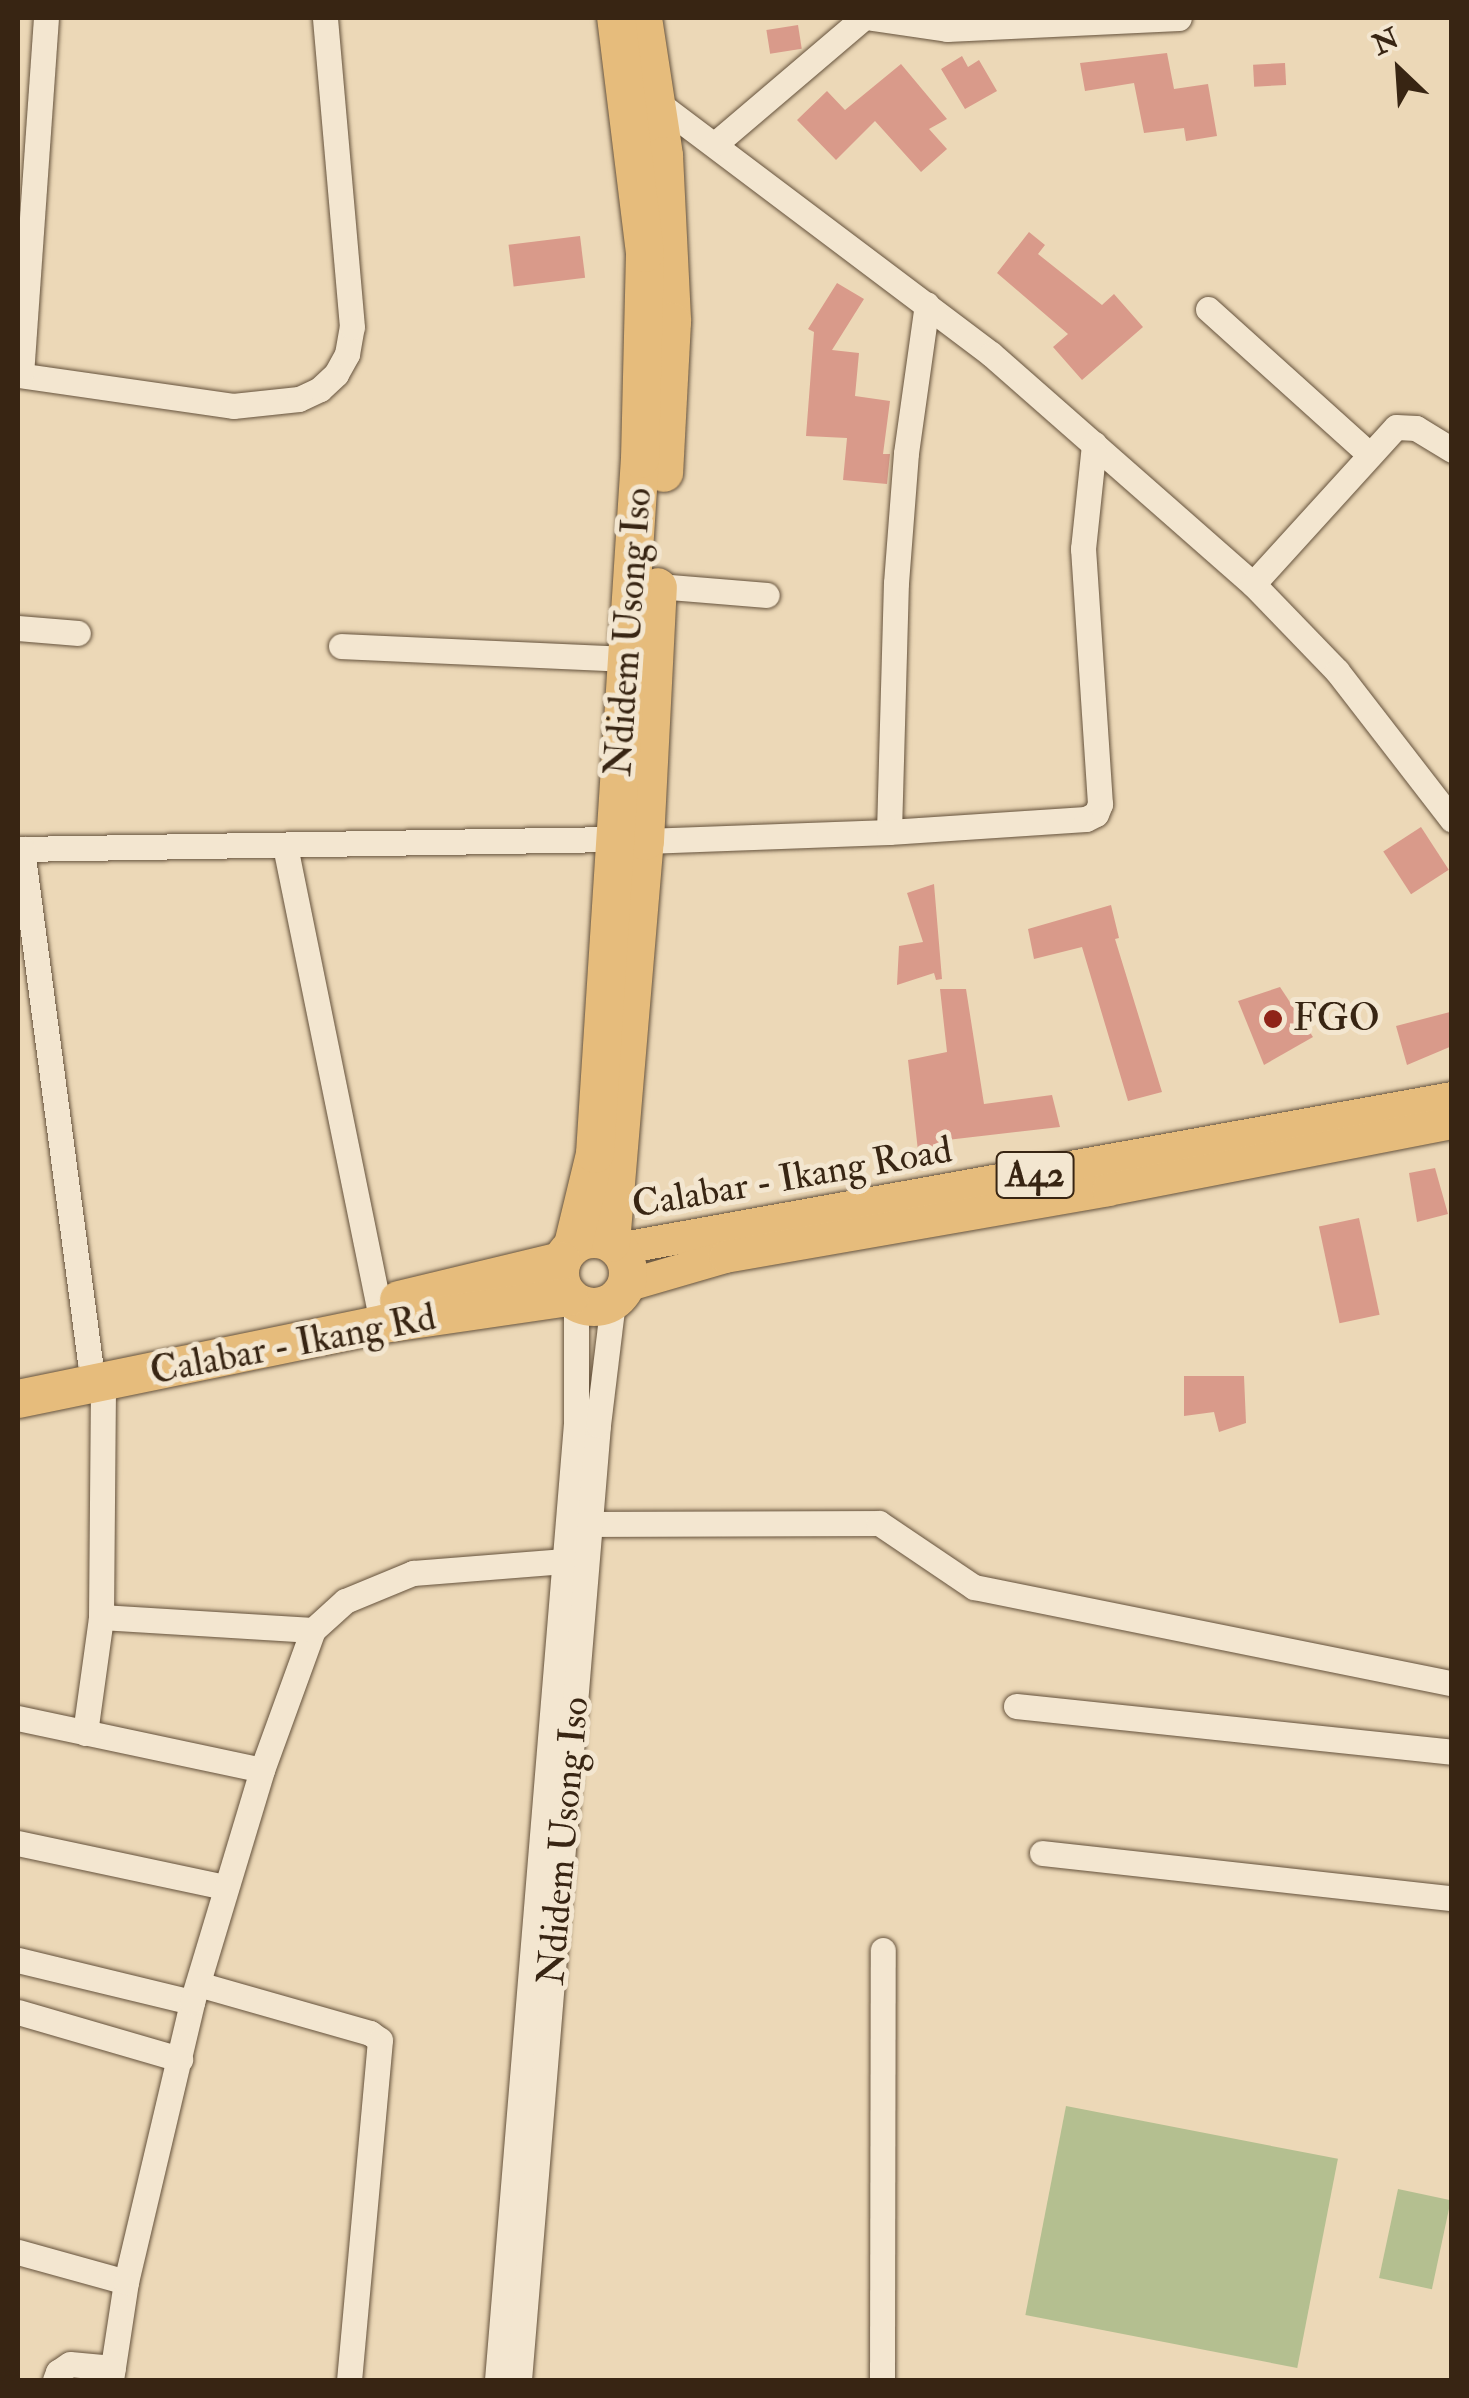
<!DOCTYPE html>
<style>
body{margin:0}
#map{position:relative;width:1469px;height:2398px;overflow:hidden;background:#ecd8b7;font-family:"IM FELL Double Pica",serif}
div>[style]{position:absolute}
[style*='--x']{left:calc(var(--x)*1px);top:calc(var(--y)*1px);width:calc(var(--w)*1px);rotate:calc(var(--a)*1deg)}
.green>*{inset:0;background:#b4bf90;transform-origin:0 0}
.building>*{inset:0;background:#d99a8a;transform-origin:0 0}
.roads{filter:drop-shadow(0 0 2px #65523c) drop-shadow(0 0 2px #65523c)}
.minor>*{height:25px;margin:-12.5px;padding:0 12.5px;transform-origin:12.5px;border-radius:12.5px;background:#f3e6d0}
.major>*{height:32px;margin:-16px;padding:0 16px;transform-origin:16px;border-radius:16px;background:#e6bc7c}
.highway>*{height:38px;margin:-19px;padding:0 19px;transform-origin:19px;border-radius:19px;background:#e6bc7c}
.highway>.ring{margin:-19px;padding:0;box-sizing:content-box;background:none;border:38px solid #e6bc7c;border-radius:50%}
.dots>*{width:28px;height:28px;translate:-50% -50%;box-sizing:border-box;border:5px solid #f3e6d0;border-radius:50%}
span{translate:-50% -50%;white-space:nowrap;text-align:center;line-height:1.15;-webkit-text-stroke:10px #f3e6d0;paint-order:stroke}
.shield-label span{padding:2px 8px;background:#f3e6d0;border:2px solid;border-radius:8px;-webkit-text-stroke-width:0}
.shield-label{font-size:35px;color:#382513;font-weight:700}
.street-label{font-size:38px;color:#382513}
.poi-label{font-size:38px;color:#382513}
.left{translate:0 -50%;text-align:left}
.frame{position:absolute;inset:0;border:20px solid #382513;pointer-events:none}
.north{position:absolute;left:1349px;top:20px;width:100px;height:100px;-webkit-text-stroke:8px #f3e6d0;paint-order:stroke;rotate:335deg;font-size:28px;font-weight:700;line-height:40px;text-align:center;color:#382513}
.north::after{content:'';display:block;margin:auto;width:35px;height:45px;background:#382513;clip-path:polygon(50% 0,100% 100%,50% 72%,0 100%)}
</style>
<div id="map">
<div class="green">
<div style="left:1066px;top:2106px;width:277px;height:213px;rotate:11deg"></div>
<div style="left:1398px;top:2189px;width:54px;height:91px;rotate:12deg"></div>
</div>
<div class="building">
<div style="left:798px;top:25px;width:24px;height:32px;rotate:81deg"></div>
<div style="clip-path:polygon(1167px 53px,1174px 89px,1208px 84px,1217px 136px,1186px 141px,1184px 128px,1144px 133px,1134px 83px,1085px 91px,1080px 63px)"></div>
<div style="clip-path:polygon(962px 56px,968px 67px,979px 60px,997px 91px,965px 109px,941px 69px)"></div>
<div style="left:1285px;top:63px;width:22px;height:32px;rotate:87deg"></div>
<div style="clip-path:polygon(901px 64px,947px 119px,929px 129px,947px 149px,921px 172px,875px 121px,836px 160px,797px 120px,827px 91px,845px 110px)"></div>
<div style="clip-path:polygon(1029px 232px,1045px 245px,1038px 254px,1102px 305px,1114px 294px,1143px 327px,1082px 380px,1053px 347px,1068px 334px,997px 273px)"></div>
<div style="left:580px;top:236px;width:42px;height:72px;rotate:83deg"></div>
<div style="clip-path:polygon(837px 283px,864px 299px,832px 350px,859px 353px,855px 396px,890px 401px,883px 454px,890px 454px,887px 484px,843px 480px,847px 438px,806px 436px,814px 332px,808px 329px)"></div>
<div style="left:1421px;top:827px;width:51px;height:45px;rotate:57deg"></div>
<div style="clip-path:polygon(934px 884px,942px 979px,936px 980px,934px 973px,897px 985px,899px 946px,923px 942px,907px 893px)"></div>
<div style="clip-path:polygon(1111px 905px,1119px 938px,1115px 939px,1162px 1092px,1128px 1101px,1082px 947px,1034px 959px,1028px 929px)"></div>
<div style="clip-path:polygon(1280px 987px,1313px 1037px,1264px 1065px,1238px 1001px)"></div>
<div style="clip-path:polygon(940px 989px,966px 989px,984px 1104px,1052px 1095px,1060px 1127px,947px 1140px,949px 1147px,918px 1151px,908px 1060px,947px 1052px)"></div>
<div style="clip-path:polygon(1450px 1012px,1452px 1046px,1407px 1065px,1396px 1026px)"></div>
<div style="clip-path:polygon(1435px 1168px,1448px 1214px,1417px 1222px,1409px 1173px)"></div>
<div style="left:1359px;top:1218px;width:99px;height:41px;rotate:78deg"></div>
<div style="clip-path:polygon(1184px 1376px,1244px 1376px,1246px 1423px,1219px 1432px,1214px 1412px,1184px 1416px)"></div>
</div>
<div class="roads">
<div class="minor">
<div style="--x:872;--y:18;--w:76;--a:8.3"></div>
<div style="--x:947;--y:29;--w:232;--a:-2.7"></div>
<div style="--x:650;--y:97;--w:427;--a:37"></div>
<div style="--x:991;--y:354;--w:349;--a:41.3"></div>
<div style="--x:1253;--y:584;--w:121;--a:46"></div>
<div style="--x:1337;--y:671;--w:188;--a:52.3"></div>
<div style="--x:715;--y:144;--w:194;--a:-40.4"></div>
<div style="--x:1208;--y:309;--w:217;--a:42"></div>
<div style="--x:18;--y:375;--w:217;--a:8.2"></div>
<div style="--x:233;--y:406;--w:66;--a:-6.1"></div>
<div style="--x:299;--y:399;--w:23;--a:-25"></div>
<div style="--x:320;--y:389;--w:22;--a:-43"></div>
<div style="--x:336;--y:374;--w:23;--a:-61"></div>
<div style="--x:347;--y:354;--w:27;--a:-80"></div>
<div style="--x:352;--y:327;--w:310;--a:-95"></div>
<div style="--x:21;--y:375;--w:358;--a:-86"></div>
<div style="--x:1253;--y:584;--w:212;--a:-47.7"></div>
<div style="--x:1396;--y:427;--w:20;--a:3"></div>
<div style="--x:1416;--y:428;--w:42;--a:31.4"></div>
<div style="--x:658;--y:586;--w:109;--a:4.7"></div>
<div style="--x:18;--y:628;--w:60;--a:4.8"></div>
<div style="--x:341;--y:646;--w:286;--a:2.6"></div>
<div style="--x:889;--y:832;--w:249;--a:-88.4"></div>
<div style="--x:896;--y:583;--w:130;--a:-85.6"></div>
<div style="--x:906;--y:453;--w:150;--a:-82"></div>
<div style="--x:645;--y:841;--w:244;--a:-2.1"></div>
<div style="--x:889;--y:832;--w:197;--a:-3.8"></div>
<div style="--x:1086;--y:819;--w:11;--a:-27"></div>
<div style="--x:1096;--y:814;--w:11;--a:-68"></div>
<div style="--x:1100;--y:804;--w:256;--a:-93.8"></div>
<div style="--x:1083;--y:549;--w:106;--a:-84"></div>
<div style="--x:285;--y:846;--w:468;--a:78.5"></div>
<div style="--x:18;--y:849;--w:598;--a:-0.96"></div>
<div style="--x:22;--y:849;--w:517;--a:82.45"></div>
<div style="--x:589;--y:1524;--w:290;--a:-0.2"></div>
<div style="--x:879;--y:1523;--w:115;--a:34"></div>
<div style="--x:974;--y:1587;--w:488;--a:11.4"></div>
<div style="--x:101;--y:1617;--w:212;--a:3.5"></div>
<div style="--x:1016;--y:1706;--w:438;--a:6"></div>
<div style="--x:18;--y:1718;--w:249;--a:12"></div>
<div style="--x:85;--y:1733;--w:117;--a:-82.1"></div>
<div style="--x:101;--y:1617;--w:234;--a:-89.5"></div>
<div style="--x:18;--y:1843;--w:212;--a:12"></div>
<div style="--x:1042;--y:1853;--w:412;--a:6.3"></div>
<div style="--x:18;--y:1960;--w:179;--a:13.6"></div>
<div style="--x:198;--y:1984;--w:179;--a:15.9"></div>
<div style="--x:370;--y:2033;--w:12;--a:35"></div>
<div style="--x:380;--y:2040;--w:341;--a:95.2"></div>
<div style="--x:18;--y:2012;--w:169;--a:16.2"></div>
<div style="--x:18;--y:2252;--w:112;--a:15.5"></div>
<div style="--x:55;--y:2380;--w:9;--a:-69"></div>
<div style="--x:58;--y:2372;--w:14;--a:-34"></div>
<div style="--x:70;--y:2364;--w:43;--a:5.3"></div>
<div style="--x:111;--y:2380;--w:99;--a:-81.3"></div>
<div style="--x:126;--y:2282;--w:288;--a:-76.7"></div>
<div style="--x:192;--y:2002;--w:242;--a:-73.2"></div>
<div style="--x:262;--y:1770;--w:149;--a:-70"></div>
<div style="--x:313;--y:1630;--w:43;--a:-42.2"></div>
<div style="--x:345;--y:1601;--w:74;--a:-22.4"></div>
<div style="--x:413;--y:1573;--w:152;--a:-4.5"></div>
<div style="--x:497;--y:2380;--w:959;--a:-85.28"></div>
<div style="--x:576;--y:1424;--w:121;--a:-90"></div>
<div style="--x:519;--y:2380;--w:958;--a:-85.27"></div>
<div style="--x:598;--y:1425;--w:125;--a:-83.1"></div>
<div style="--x:882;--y:2380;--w:430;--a:-89.9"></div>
</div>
<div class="major">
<div style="--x:618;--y:1249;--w:848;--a:-10.26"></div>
<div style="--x:626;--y:1286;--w:103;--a:-16.3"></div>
<div style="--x:725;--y:1257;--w:389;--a:-9.9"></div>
<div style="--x:1108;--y:1190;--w:350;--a:-11"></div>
</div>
<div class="highway">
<div style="--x:643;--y:18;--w:140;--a:81.3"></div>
<div style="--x:664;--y:156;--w:166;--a:87.2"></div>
<div style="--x:672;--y:322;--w:151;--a:93"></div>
<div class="ring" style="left:560px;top:1239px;width:30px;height:30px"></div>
<div style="--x:611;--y:1243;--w:403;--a:-85.2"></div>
<div style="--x:645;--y:841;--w:254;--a:-87.1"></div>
<div style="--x:573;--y:1245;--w:94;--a:-76.4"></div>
<div style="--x:595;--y:1154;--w:696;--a:-86.3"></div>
<div style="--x:640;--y:459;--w:206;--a:-88.6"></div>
<div style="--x:645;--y:253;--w:237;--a:-97"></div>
<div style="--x:399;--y:1300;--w:167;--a:-13.5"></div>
<div style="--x:18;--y:1399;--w:374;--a:-11.6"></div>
<div style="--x:384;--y:1324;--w:187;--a:-8.3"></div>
</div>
</div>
<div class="dots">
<div style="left:1273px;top:1019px;background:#8f2418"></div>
</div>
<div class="shield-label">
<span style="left:1035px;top:1175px">A42</span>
</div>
<div class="street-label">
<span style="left:629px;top:632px;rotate:-86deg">Ndidem Usong Iso</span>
<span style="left:792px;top:1178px;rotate:-10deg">Calabar - Ikang Road</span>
<span style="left:293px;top:1345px;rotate:-11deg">Calabar - Ikang Rd</span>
<span style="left:564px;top:1841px;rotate:-85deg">Ndidem Usong Iso</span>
</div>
<div class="poi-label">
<span class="left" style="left:1293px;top:1019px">FGO</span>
</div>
<div class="frame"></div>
<div class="north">N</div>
</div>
